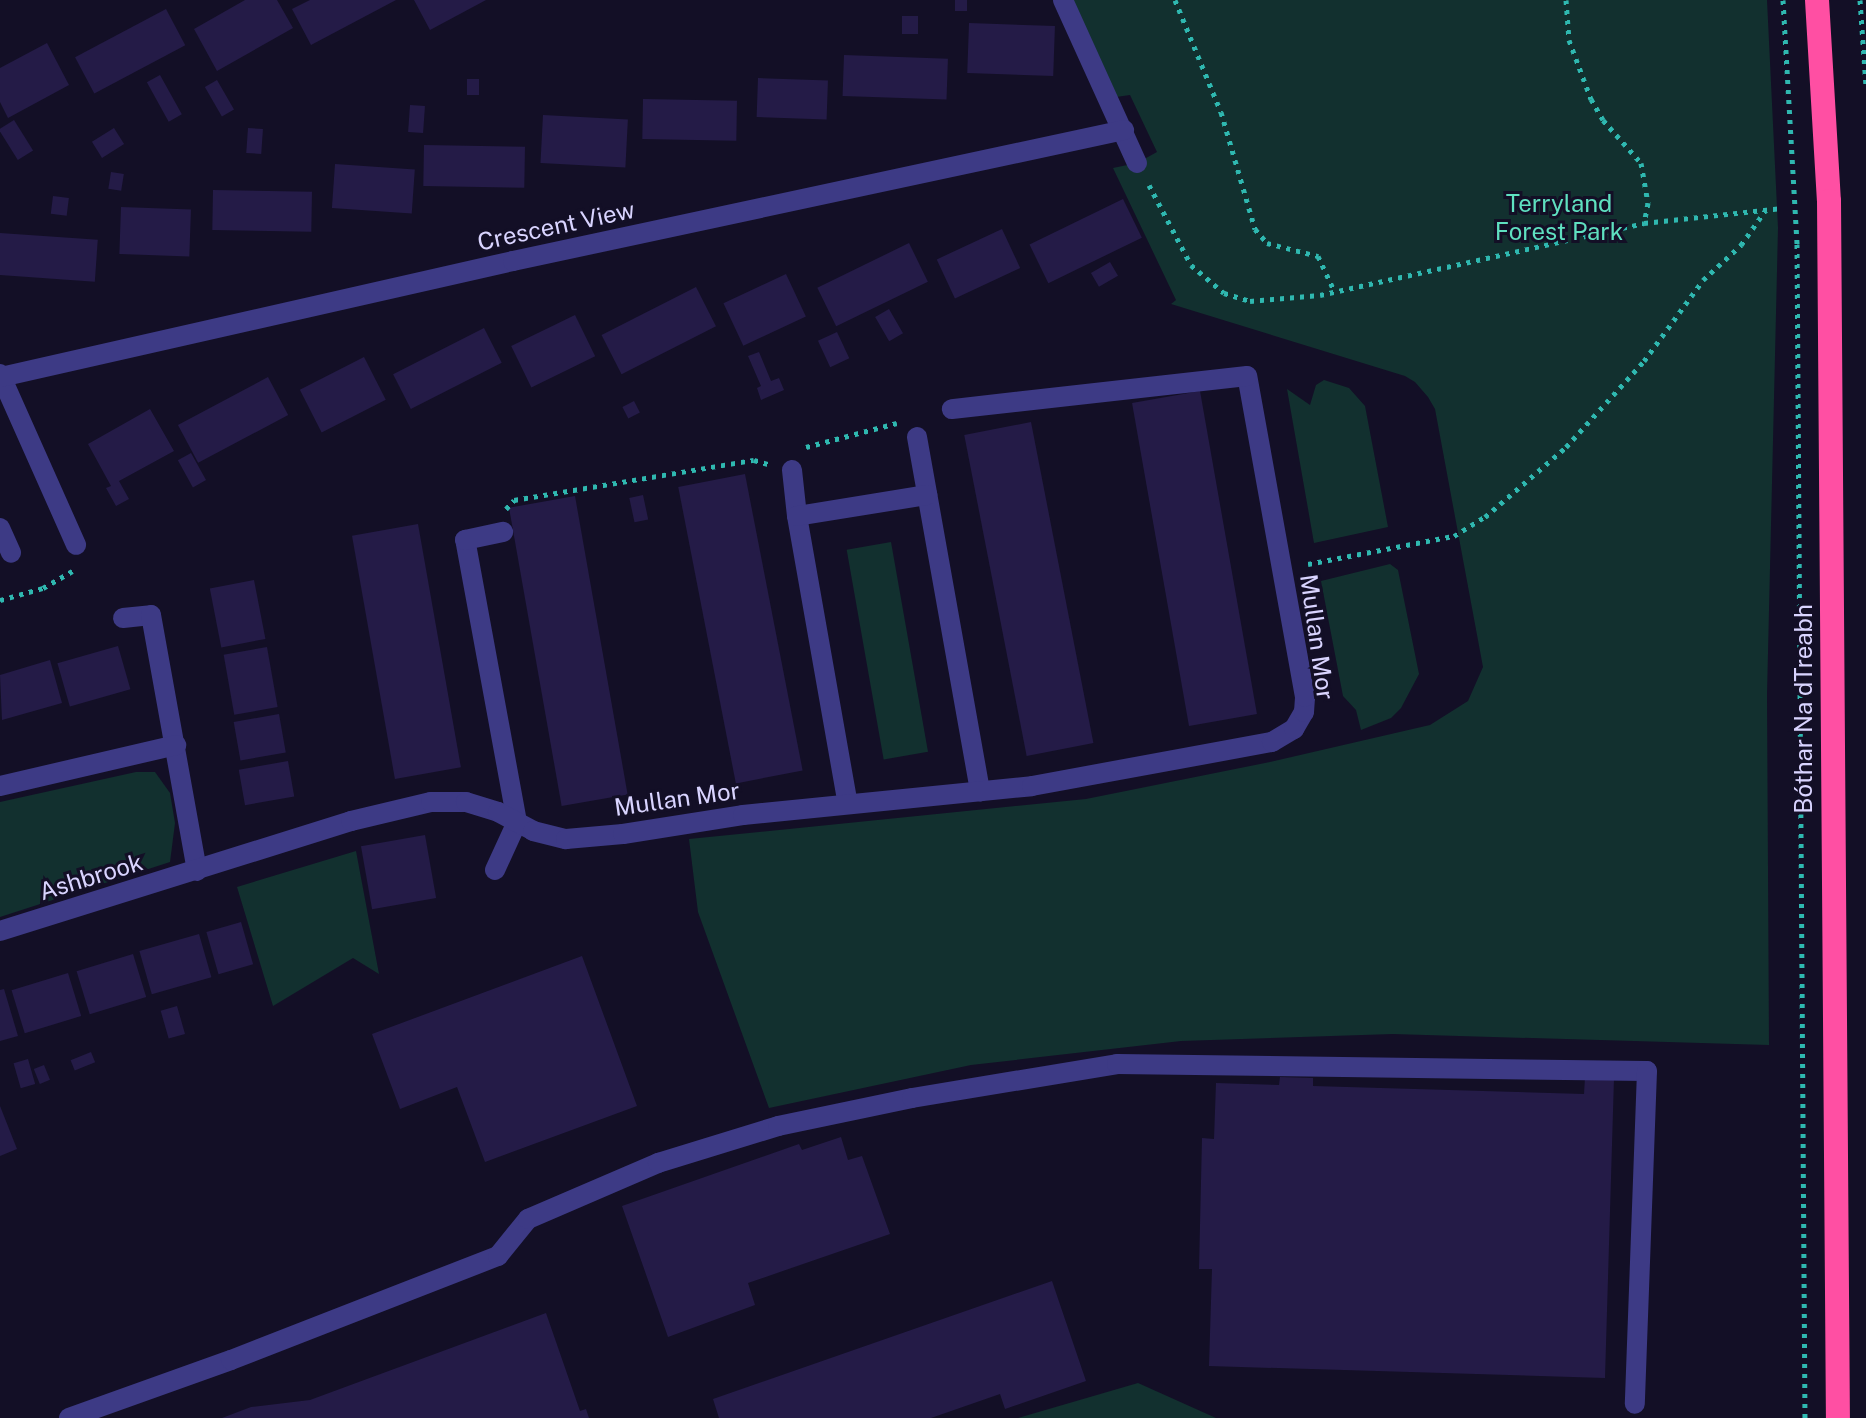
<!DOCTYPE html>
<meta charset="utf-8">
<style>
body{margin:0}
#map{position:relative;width:1866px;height:1418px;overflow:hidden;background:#130f26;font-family:"Public Sans",sans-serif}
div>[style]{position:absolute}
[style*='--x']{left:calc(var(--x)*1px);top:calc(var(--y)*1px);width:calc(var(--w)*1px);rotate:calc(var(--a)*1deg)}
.green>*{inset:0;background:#12302f;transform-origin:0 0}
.building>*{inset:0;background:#241b47;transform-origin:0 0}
.path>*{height:5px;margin-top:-2.5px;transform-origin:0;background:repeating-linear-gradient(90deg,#2fb8b0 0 4px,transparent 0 10px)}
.minor>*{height:20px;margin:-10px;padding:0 10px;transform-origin:10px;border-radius:10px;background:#3d3a85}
.highway>*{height:24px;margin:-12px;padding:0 12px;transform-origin:12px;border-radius:12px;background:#ff4fa3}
span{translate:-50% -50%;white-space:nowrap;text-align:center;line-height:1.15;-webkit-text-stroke:6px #130f26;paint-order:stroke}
.park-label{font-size:24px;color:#5fe0c0}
.street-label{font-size:24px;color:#d9d4ff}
</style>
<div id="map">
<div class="green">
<div style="clip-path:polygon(1071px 0,1767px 0,1778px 228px,1767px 695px,1769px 1045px,1393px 1034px,1181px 1041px,971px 1065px,769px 1108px,698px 912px,689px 839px,1086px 799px,1270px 762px,1430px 725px,1468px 701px,1483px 667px,1435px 409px,1428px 397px,1415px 382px,1405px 376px,1171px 304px,1176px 300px,1113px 168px,1137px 163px,1157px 152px,1130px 95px,1116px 97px)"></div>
<div style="clip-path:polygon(1324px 380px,1349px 388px,1365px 406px,1388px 527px,1314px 543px,1287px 389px,1310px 405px,1316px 385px)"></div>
<div style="left:891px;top:542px;width:213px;height:45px;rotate:80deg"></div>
<div style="clip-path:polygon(1390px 564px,1398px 570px,1419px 674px,1401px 708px,1391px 718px,1361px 730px,1356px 710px,1343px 696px,1321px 581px)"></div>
<div style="clip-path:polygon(136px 772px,155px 772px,170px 793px,175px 823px,170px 862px,0 917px,0 802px)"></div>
<div style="clip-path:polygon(356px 851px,379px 974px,353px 958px,273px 1006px,237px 887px)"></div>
<div style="clip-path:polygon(1138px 1383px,1216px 1418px,1018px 1418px)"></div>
</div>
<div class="building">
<div style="clip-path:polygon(245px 0,277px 0,293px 28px,217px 71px,194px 29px)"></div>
<div style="clip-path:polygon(310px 0,396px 0,311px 45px,292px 9px)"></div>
<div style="clip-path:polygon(414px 0,486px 0,430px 30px)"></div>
<div style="left:955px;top:0;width:12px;height:11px"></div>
<div style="left:166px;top:9px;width:41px;height:103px;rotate:62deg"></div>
<div style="left:902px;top:16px;width:16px;height:18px"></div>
<div style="left:969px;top:23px;width:86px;height:50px;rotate:2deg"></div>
<div style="clip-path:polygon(47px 43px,69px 85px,8px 118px,0 102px,0 68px)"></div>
<div style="left:844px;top:55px;width:104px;height:41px;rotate:2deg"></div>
<div style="left:160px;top:75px;width:45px;height:15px;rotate:61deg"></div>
<div style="left:758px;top:78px;width:70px;height:39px;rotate:2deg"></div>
<div style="left:467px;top:79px;width:12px;height:16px"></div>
<div style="left:217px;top:80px;width:34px;height:14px;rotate:60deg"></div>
<div style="left:643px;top:99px;width:94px;height:40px;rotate:1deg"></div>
<div style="left:410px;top:105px;width:15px;height:27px;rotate:4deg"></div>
<div style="left:543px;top:115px;width:85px;height:48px;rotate:3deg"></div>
<div style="left:14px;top:120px;width:36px;height:18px;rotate:58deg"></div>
<div style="left:114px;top:128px;width:19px;height:26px;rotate:58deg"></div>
<div style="left:248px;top:128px;width:15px;height:25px;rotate:4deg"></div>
<div style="left:424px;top:145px;width:101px;height:41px;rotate:1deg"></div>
<div style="left:335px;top:164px;width:80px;height:44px;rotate:4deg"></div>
<div style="left:111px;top:172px;width:13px;height:17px;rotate:9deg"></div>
<div style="left:213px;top:190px;width:99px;height:40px;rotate:1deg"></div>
<div style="left:53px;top:196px;width:16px;height:18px;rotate:7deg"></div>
<div style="left:1123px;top:199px;width:43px;height:104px;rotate:64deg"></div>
<div style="left:121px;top:207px;width:70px;height:47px;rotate:2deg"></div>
<div style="left:1002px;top:229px;width:43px;height:72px;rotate:65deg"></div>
<div style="left:0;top:233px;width:98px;height:42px;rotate:4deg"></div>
<div style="left:909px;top:243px;width:43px;height:102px;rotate:64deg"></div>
<div style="left:1110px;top:262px;width:16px;height:22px;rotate:60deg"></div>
<div style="left:786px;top:274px;width:47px;height:69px;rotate:65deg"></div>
<div style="left:696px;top:287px;width:44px;height:106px;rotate:63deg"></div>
<div style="left:889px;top:309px;width:28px;height:16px;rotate:60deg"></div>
<div style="left:575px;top:315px;width:46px;height:71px;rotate:64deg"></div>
<div style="left:484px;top:328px;width:39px;height:102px;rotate:63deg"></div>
<div style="left:837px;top:332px;width:29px;height:21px;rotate:65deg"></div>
<div style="clip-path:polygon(759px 352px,771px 381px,779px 378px,784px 390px,761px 400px,757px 388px,761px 386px,748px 356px)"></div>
<div style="left:364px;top:357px;width:48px;height:72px;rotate:63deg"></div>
<div style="left:268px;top:377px;width:43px;height:102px;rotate:62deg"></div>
<div style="left:1200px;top:391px;width:328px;height:69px;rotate:80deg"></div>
<div style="left:634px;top:401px;width:13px;height:13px;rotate:63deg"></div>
<div style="clip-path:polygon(150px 409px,174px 451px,119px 481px,129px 499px,116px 506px,106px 488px,111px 486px,88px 444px)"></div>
<div style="left:1031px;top:422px;width:327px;height:68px;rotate:79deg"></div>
<div style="left:191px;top:453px;width:31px;height:15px;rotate:61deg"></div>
<div style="left:745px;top:474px;width:302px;height:68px;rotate:79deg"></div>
<div style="left:643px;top:495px;width:25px;height:14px;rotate:78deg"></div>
<div style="left:575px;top:496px;width:303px;height:67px;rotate:80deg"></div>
<div style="left:418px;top:524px;width:247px;height:67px;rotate:80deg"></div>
<div style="left:254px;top:580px;width:60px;height:45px;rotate:79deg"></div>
<div style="left:118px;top:646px;width:45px;height:63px;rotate:74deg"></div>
<div style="left:267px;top:647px;width:61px;height:44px;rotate:80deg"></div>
<div style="clip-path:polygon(50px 660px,62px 703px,2px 720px,0 675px)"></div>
<div style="left:279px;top:714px;width:39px;height:46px;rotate:80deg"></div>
<div style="left:288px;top:761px;width:36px;height:50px;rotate:80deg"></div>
<div style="left:425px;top:835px;width:64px;height:65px;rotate:80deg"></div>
<div style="left:241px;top:922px;width:44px;height:36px;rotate:74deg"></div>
<div style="left:199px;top:934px;width:45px;height:62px;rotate:74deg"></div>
<div style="left:133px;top:954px;width:45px;height:59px;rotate:73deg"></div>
<div style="clip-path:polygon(582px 956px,637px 1106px,485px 1162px,457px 1087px,400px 1109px,372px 1034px)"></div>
<div style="left:68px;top:973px;width:45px;height:59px;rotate:73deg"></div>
<div style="clip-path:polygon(4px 989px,18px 1036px,0 1041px,0 990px)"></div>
<div style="left:177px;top:1006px;width:29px;height:17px;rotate:74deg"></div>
<div style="left:91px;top:1052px;width:11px;height:22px;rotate:68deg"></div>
<div style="left:28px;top:1059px;width:26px;height:15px;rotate:74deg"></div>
<div style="left:44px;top:1065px;width:16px;height:11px;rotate:68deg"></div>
<div style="clip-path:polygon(1280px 1077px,1313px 1078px,1313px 1086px,1584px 1094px,1585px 1077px,1614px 1078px,1605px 1378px,1209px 1366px,1212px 1269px,1199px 1269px,1202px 1138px,1214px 1139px,1216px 1083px,1279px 1085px)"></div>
<div style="clip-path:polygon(0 1106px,17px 1149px,0 1156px)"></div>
<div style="clip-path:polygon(841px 1137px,848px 1160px,862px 1156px,890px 1234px,748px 1283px,755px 1305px,668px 1337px,622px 1206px,799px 1144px,802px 1150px)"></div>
<div style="clip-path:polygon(1052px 1281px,1086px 1381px,1005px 1409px,1000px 1394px,931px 1418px,719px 1418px,713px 1399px)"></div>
<div style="clip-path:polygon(546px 1313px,580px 1411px,586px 1409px,589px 1418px,222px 1418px,251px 1407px,310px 1400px)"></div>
</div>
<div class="path">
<div style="--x:1175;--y:0;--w:121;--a:67.7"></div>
<div style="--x:1221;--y:112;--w:122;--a:73.8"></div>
<div style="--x:1255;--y:229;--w:18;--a:49"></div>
<div style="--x:1267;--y:243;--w:53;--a:14.3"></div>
<div style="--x:1318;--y:256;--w:38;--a:65"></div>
<div style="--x:1566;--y:0;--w:40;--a:85.7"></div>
<div style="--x:1569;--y:40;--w:63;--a:69.6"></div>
<div style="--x:1591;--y:99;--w:24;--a:60"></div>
<div style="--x:1603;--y:120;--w:57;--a:48.5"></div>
<div style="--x:1641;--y:163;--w:41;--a:80.1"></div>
<div style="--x:1648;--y:203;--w:20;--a:101"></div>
<div style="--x:1783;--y:0;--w:244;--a:86.7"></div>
<div style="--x:1797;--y:244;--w:1174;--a:89.61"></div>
<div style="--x:1860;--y:0;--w:85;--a:86"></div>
<div style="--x:1149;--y:185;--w:90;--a:62.3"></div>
<div style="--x:1191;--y:265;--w:43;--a:40.3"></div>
<div style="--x:1224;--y:293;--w:27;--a:17"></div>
<div style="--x:1250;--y:301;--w:70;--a:-4.9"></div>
<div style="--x:1320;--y:295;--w:332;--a:-12.5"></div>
<div style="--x:1644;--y:223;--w:139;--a:-6.2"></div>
<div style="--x:806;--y:447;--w:94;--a:-14.8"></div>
<div style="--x:506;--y:509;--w:12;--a:-48"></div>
<div style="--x:514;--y:500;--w:243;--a:-9.5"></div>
<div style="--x:754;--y:460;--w:15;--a:16"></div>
<div style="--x:1308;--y:564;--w:149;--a:-10.9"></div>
<div style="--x:1454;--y:536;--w:36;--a:-32"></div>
<div style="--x:1485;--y:517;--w:107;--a:-40.8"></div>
<div style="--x:1566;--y:447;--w:116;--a:-47.8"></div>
<div style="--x:1644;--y:361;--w:100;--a:-53.9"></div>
<div style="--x:1703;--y:280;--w:52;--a:-42.6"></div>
<div style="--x:1741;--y:245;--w:42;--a:-54.8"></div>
<div style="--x:0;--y:600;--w:45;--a:-15.6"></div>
<div style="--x:43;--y:588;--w:34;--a:-30"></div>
</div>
<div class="minor">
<div style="--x:1063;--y:0;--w:179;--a:65.6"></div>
<div style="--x:0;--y:374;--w:187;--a:66"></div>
<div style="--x:1;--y:377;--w:525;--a:-12.77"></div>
<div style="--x:513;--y:261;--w:625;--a:-12.1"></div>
<div style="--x:917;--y:437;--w:360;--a:79.9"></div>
<div style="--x:792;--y:470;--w:46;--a:83.8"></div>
<div style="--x:797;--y:516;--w:292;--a:80"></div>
<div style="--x:797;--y:516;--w:132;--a:-9.2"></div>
<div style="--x:0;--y:528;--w:27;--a:66"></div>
<div style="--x:123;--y:618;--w:28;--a:-6"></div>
<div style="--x:151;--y:615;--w:260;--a:79.8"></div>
<div style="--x:0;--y:786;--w:181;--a:-13.1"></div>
<div style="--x:495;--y:870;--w:53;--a:-65.4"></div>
<div style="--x:517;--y:822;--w:287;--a:-100.4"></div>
<div style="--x:465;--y:540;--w:39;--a:-12"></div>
<div style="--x:0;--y:931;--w:368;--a:-17.4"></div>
<div style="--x:351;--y:821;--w:82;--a:-13.4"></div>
<div style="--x:431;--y:802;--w:35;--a:0"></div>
<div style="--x:466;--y:802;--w:34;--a:17"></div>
<div style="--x:498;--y:812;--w:40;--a:28"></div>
<div style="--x:533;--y:831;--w:34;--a:14"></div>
<div style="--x:566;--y:839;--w:57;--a:-5"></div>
<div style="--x:623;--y:834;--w:121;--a:-9"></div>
<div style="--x:743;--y:815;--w:290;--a:-5.7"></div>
<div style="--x:1032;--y:786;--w:244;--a:-10.4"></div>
<div style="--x:1272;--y:742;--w:26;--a:-31"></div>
<div style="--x:1294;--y:729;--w:20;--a:-60"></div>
<div style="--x:1304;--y:712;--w:15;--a:-86"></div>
<div style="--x:1305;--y:697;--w:326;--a:-100.2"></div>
<div style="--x:1247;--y:376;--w:297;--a:173.6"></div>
<div style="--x:69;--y:1418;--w:172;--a:-19.7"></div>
<div style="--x:231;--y:1360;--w:287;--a:-21.3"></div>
<div style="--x:498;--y:1256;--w:48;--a:-51"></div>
<div style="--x:528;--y:1219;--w:142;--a:-23.3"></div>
<div style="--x:658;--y:1163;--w:126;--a:-17.1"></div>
<div style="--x:778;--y:1126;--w:137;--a:-11.8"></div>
<div style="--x:912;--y:1098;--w:208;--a:-9.4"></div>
<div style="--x:1117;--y:1064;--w:530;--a:0.76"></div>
<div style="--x:1647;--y:1071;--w:333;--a:92.1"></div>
</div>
<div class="highway">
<div style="--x:1817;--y:0;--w:201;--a:86.6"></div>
<div style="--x:1829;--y:201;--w:1217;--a:89.58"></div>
</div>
<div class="park-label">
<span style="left:1559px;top:218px">Terryland<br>Forest Park</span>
</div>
<div class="street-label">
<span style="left:556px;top:226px;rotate:-12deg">Crescent View</span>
<span style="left:1317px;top:637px;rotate:82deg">Mullan Mor</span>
<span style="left:1804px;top:709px;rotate:-90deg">Bóthar Na dTreabh</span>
<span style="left:677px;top:799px;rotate:-8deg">Mullan Mor</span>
<span style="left:91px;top:877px;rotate:-17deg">Ashbrook</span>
</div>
</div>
